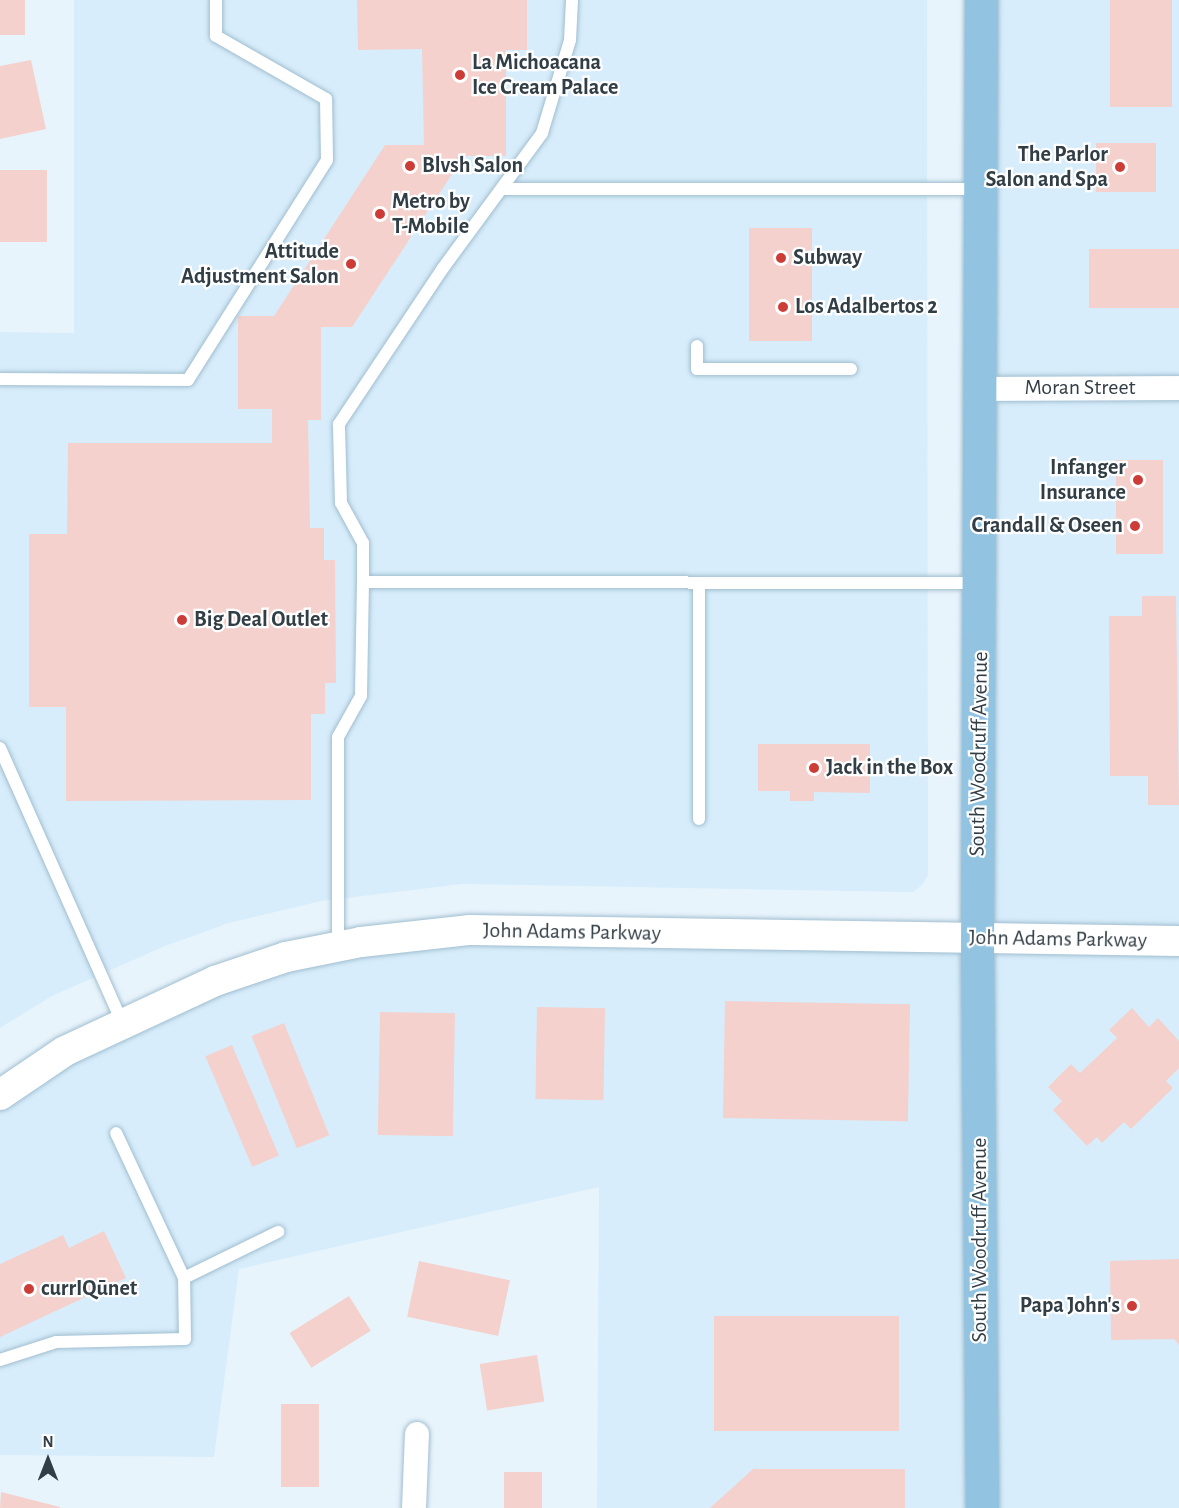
<!DOCTYPE html>
<meta charset="utf-8">
<style>
body{margin:0}
#map{position:relative;width:1179px;height:1508px;overflow:hidden;background:#e8f4fc;font-family:"Alegreya Sans",sans-serif}
div>[style]{position:absolute}
[style*='--x']{left:calc(var(--x)*1px);top:calc(var(--y)*1px);width:calc(var(--w)*1px);rotate:calc(var(--a)*1deg)}
.built>*{inset:0;background:#d7edfb}
.building>*{inset:0;background:#f4d1cc;transform-origin:0 0}
.roads{filter:drop-shadow(0 0 2px #a1bed0) drop-shadow(0 0 2px #a1bed0)}
.service>*{height:12px;margin:-6px;padding:0 6px;transform-origin:6px;border-radius:6px;background:#fff}
.minor>*{height:24px;margin:-12px;padding:0 12px;transform-origin:12px;border-radius:12px;background:#fff}
.tertiary>*{height:30px;margin:-15px;padding:0 15px;transform-origin:15px;border-radius:15px;background:#fff}
.primary>*{height:33px;margin:-16.5px;padding:0 16.5px;transform-origin:16.5px;border-radius:16.5px;background:#92c4e1}
.dots>*{width:16px;height:16px;translate:-50% -50%;box-sizing:border-box;border:3px solid #fff;border-radius:50%}
span{translate:-50% -50%;white-space:nowrap;text-align:center;line-height:1.15;-webkit-text-stroke:4.5px #fff;paint-order:stroke}
.poi-label{font-size:22px;color:#323e46;font-weight:700}
.left{translate:0 -50%;text-align:left}
.right{translate:-100% -50%;text-align:right}
.street-label{font-size:22px;color:#323e46}
.north{position:absolute;left:18px;top:1430px;width:60px;height:60px;-webkit-text-stroke:4px #fff;paint-order:stroke;rotate:0deg;font-size:16px;font-weight:700;line-height:24px;text-align:center;color:#323e46}
.north::after{content:'';display:block;margin:auto;width:21px;height:27px;background:#323e46;clip-path:polygon(50% 0,100% 100%,50% 72%,0 100%)}
</style>
<div id="map">
<div class="built">
<div style="clip-path:polygon(74px 0,927px 0,928px 875px,922px 885px,913px 892px,905px 892px,462px 884px,321px 901px,229px 923px,165px 946px,52px 996px,0 1028px,0 332px,74px 333px)"></div>
<div style="clip-path:polygon(981px 0,1179px 0,1179px 1508px,597px 1508px,599px 1187px,239px 1269px,214px 1457px,0 1455px,0 1095px,65px 1051px,338px 946px,977px 938px)"></div>
</div>
<div class="building">
<div style="left:0;top:0;width:25px;height:35px"></div>
<div style="clip-path:polygon(357px 0,527px 0,527px 50px,506px 50px,506px 156px,464px 156px,352px 327px,321px 327px,321px 420px,308px 420px,310px 528px,324px 528px,324px 560px,335px 560px,336px 683px,325px 683px,325px 714px,311px 714px,311px 800px,66px 801px,66px 707px,29px 707px,29px 534px,67px 534px,68px 443px,272px 443px,272px 409px,238px 409px,238px 316px,274px 316px,385px 145px,424px 145px,422px 49px,358px 50px)"></div>
<div style="left:1110px;top:0;width:62px;height:107px"></div>
<div style="clip-path:polygon(31px 60px,46px 129px,0 139px,0 66px)"></div>
<div style="left:1096px;top:143px;width:60px;height:49px"></div>
<div style="left:0;top:170px;width:47px;height:72px"></div>
<div style="left:749px;top:228px;width:63px;height:113px"></div>
<div style="left:1089px;top:249px;width:90px;height:59px"></div>
<div style="left:1116px;top:460px;width:47px;height:94px"></div>
<div style="clip-path:polygon(1142px 596px,1176px 596px,1179px 805px,1148px 805px,1148px 776px,1110px 776px,1109px 616px,1142px 616px)"></div>
<div style="clip-path:polygon(758px 744px,870px 744px,870px 793px,814px 792px,814px 801px,790px 801px,790px 791px,758px 791px)"></div>
<div style="left:725px;top:1001px;width:185px;height:117px;rotate:1deg"></div>
<div style="left:537px;top:1007px;width:68px;height:92px;rotate:1deg"></div>
<div style="clip-path:polygon(1132px 1008px,1149px 1027px,1158px 1018px,1179px 1041px,1179px 1068px,1166px 1081px,1173px 1088px,1131px 1129px,1124px 1122px,1102px 1143px,1097px 1137px,1087px 1146px,1053px 1110px,1062px 1101px,1048px 1087px,1071px 1064px,1080px 1073px,1117px 1038px,1109px 1030px)"></div>
<div style="left:380px;top:1012px;width:75px;height:123px;rotate:1deg"></div>
<div style="left:284px;top:1023px;width:121px;height:35px;rotate:68deg"></div>
<div style="left:232px;top:1045px;width:120px;height:29px;rotate:67deg"></div>
<div style="clip-path:polygon(104px 1231px,126px 1278px,0 1337px,0 1264px,63px 1235px,69px 1248px)"></div>
<div style="clip-path:polygon(1179px 1259px,1179px 1345px,1174px 1339px,1111px 1340px,1110px 1261px)"></div>
<div style="left:419px;top:1261px;width:93px;height:57px;rotate:12deg"></div>
<div style="left:349px;top:1296px;width:41px;height:70px;rotate:58deg"></div>
<div style="left:714px;top:1316px;width:185px;height:115px"></div>
<div style="left:537px;top:1355px;width:47px;height:58px;rotate:81deg"></div>
<div style="left:281px;top:1404px;width:38px;height:83px"></div>
<div style="clip-path:polygon(753px 1469px,905px 1469px,905px 1508px,710px 1508px)"></div>
<div style="left:504px;top:1472px;width:38px;height:36px"></div>
<div style="clip-path:polygon(1px 1492px,60px 1507px,60px 1508px,0 1508px)"></div>
</div>
<div class="roads">
<div class="service">
<div style="--x:502;--y:189;--w:476;--a:0"></div>
<div style="--x:697;--y:346;--w:23;--a:90"></div>
<div style="--x:697;--y:369;--w:154;--a:0"></div>
<div style="--x:0;--y:379;--w:188;--a:0.3"></div>
<div style="--x:188;--y:380;--w:260;--a:-57.7"></div>
<div style="--x:327;--y:160;--w:61;--a:-90.9"></div>
<div style="--x:326;--y:99;--w:127;--a:-150.2"></div>
<div style="--x:216;--y:36;--w:36;--a:-90"></div>
<div style="--x:363;--y:582;--w:614;--a:0.09"></div>
<div style="--x:0;--y:748;--w:300;--a:66"></div>
<div style="--x:699;--y:819;--w:236;--a:-90"></div>
<div style="--x:338;--y:946;--w:209;--a:-90"></div>
<div style="--x:338;--y:737;--w:47;--a:-60.7"></div>
<div style="--x:361;--y:696;--w:114;--a:-89"></div>
<div style="--x:363;--y:582;--w:39;--a:-90"></div>
<div style="--x:363;--y:543;--w:46;--a:-118.8"></div>
<div style="--x:341;--y:503;--w:79;--a:-91.5"></div>
<div style="--x:339;--y:424;--w:187;--a:-56.3"></div>
<div style="--x:443;--y:268;--w:167;--a:-53.7"></div>
<div style="--x:542;--y:133;--w:97;--a:-73.2"></div>
<div style="--x:570;--y:40;--w:40;--a:-87.1"></div>
<div style="--x:184;--y:1278;--w:105;--a:-26.1"></div>
<div style="--x:0;--y:1360;--w:59;--a:-17.8"></div>
<div style="--x:56;--y:1342;--w:129;--a:-1.3"></div>
<div style="--x:185;--y:1339;--w:61;--a:-90.9"></div>
<div style="--x:184;--y:1278;--w:160;--a:-115.1"></div>
</div>
<div class="minor">
<div style="--x:982;--y:389;--w:197;--a:-0.3"></div>
<div style="--x:414;--y:1508;--w:74;--a:-87.7"></div>
</div>
<div class="tertiary">
<div style="--x:0;--y:1095;--w:78;--a:-34.1"></div>
<div style="--x:65;--y:1051;--w:166;--a:-25"></div>
<div style="--x:215;--y:981;--w:75;--a:-18.7"></div>
<div style="--x:286;--y:957;--w:76;--a:-11.3"></div>
<div style="--x:361;--y:942;--w:110;--a:-6.3"></div>
<div style="--x:470;--y:930;--w:709;--a:0.89"></div>
</div>
<div class="primary">
<div style="--x:981;--y:0;--w:938;--a:90.24"></div>
<div style="--x:977;--y:938;--w:570;--a:89.5"></div>
</div>
</div>
<div class="dots">
<div style="left:460px;top:75px;background:#cc3d38"></div>
<div style="left:410px;top:166px;background:#cc3d38"></div>
<div style="left:1120px;top:167px;background:#cc3d38"></div>
<div style="left:380px;top:214px;background:#cc3d38"></div>
<div style="left:781px;top:258px;background:#cc3d38"></div>
<div style="left:351px;top:264px;background:#cc3d38"></div>
<div style="left:783px;top:307px;background:#cc3d38"></div>
<div style="left:1138px;top:480px;background:#cc3d38"></div>
<div style="left:1135px;top:526px;background:#cc3d38"></div>
<div style="left:182px;top:620px;background:#cc3d38"></div>
<div style="left:814px;top:768px;background:#cc3d38"></div>
<div style="left:29px;top:1289px;background:#cc3d38"></div>
<div style="left:1132px;top:1306px;background:#cc3d38"></div>
</div>
<div class="poi-label">
<span class="left" style="left:472px;top:75px">La Michoacana<br>Ice Cream Palace</span>
<span class="right" style="left:1108px;top:167px">The Parlor<br>Salon and Spa</span>
<span class="left" style="left:422px;top:166px">Blvsh Salon</span>
<span class="left" style="left:392px;top:214px">Metro by<br>T-Mobile</span>
<span class="right" style="left:339px;top:264px">Attitude<br>Adjustment Salon</span>
<span class="left" style="left:793px;top:258px">Subway</span>
<span class="left" style="left:795px;top:307px">Los Adalbertos 2</span>
<span class="right" style="left:1126px;top:480px">Infanger<br>Insurance</span>
<span class="right" style="left:1123px;top:526px">Crandall &amp; Oseen</span>
<span class="left" style="left:194px;top:620px">Big Deal Outlet</span>
<span class="left" style="left:826px;top:768px">Jack in the Box</span>
<span class="left" style="left:41px;top:1289px">currIQūnet</span>
<span class="right" style="left:1120px;top:1306px">Papa John's</span>
</div>
<div class="street-label">
<span style="left:1080px;top:388px">Moran Street</span>
<span style="left:979px;top:754px;rotate:-89deg">South Woodruff Avenue</span>
<span style="left:572px;top:932px;rotate:1deg">John Adams Parkway</span>
<span style="left:1058px;top:939px;rotate:1deg">John Adams Parkway</span>
<span style="left:980px;top:1240px;rotate:-90deg">South Woodruff Avenue</span>
</div>
<div class="north">N</div>
</div>
